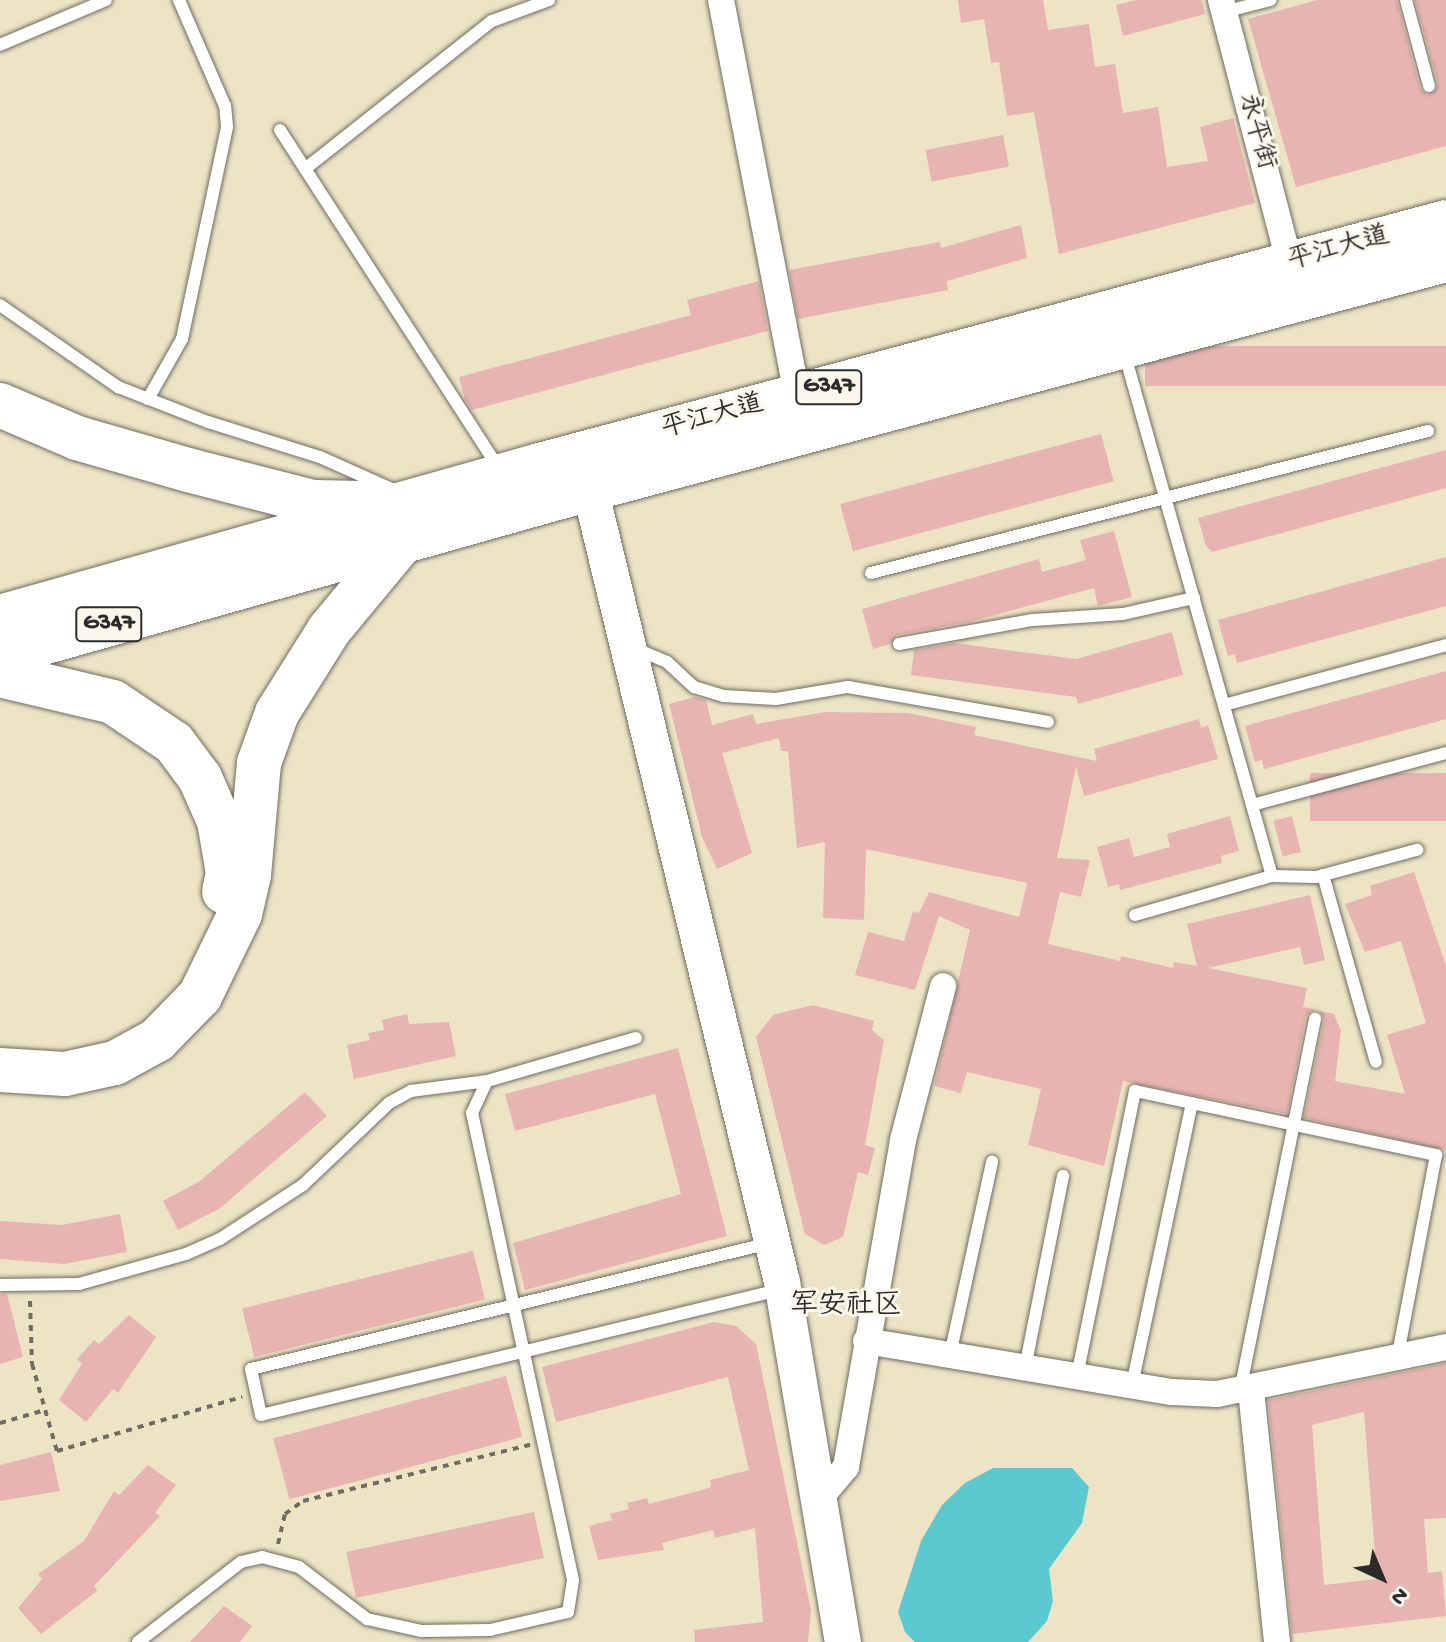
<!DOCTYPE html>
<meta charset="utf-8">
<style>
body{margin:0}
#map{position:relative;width:1446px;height:1642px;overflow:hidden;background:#ede4c5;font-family:"Gochi Hand","LXGW WenKai TC",sans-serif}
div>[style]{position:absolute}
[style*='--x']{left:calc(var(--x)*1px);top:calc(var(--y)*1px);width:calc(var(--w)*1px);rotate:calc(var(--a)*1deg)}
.water>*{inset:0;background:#5cc9d0}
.building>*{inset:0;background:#e7b4b1;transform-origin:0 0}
.path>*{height:4px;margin-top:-2px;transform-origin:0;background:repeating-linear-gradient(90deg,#6f6c61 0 6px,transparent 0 12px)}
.roads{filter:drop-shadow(0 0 2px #6f6c61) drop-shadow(0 0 2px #6f6c61)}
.lane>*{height:12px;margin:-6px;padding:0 6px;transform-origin:6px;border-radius:6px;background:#fff}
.street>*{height:26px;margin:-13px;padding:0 13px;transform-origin:13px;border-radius:13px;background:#fff}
.secondary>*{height:36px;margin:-18px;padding:0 18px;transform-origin:18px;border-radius:18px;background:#fff}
.highway>*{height:44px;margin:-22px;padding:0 22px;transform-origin:22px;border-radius:22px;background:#fff}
span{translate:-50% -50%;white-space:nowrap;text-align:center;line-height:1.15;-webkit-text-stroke:6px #fbf7ec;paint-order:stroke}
.shield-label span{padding:2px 6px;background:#fbf7ec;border:2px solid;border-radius:6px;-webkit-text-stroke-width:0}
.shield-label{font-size:24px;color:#2b2b2b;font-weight:700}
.street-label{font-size:26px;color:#2b2b2b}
.neighbourhood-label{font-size:28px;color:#2b2b2b}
.north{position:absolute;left:1342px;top:1538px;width:80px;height:80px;-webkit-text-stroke:6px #fbf7ec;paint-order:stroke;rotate:136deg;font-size:22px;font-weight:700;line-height:32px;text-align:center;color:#2b2b2b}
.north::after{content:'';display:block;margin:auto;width:28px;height:36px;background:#2b2b2b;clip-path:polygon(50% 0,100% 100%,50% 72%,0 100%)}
</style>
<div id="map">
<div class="water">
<div style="clip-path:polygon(993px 1468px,1072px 1468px,1089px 1487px,1082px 1523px,1049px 1569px,1053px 1601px,1047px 1621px,1028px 1642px,915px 1642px,905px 1632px,898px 1612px,921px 1541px,942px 1505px,965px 1483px)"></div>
</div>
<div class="building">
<div style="clip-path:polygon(958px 0,1043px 0,1048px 30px,1089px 24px,1095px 67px,1115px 64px,1123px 113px,1158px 107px,1167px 167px,1208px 161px,1200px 127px,1233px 118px,1255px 203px,1059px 254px,1034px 112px,1007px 116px,999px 62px,991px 63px,984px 19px,961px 23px)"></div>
<div style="clip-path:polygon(1137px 0,1202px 0,1205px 14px,1123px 36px,1116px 5px)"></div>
<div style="clip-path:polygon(1397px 0,1420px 88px,1427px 95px,1438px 84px,1415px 0,1446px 0,1446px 146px,1296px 187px,1248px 19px,1317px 0)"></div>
<div style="left:1003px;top:135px;width:32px;height:79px;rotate:79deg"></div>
<div style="clip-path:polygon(1021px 225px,1027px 258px,947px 281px,948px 290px,798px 319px,789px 270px,940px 242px,941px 248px)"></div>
<div style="clip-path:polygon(759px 281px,768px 331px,472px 410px,465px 400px,459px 377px,691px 315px,687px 300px)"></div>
<div style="left:1446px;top:346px;width:40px;height:301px;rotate:90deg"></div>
<div style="left:1101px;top:434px;width:49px;height:270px;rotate:75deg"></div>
<div style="clip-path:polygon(1446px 450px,1446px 488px,1212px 552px,1206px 546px,1198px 518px)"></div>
<div style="clip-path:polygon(1114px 531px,1132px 597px,1098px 606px,1094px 588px,969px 622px,897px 635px,890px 644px,873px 649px,862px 609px,1039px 559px,1042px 572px,1086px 560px,1080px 540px)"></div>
<div style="clip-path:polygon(1446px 557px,1446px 606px,1237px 663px,1235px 654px,1228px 656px,1218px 620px)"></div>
<div style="clip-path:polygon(1172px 632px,1183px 675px,1078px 704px,1076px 697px,911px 675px,914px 650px,954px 643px,1076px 659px)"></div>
<div style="clip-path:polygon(1446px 671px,1446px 719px,1264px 769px,1262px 760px,1255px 762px,1245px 726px)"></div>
<div style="clip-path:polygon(695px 697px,706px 700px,712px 725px,753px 714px,756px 724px,825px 712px,908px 713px,976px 727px,974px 735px,1097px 761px,1094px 749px,1199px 719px,1201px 728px,1208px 725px,1218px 759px,1084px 796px,1076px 767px,1057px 858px,1090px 860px,1081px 897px,1060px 892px,1048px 944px,1120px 961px,1121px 956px,1173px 968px,1174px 962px,1197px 966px,1187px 924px,1310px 895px,1325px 960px,1304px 965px,1300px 947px,1208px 968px,1307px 988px,1303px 1007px,1314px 1009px,1306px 1016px,1287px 1114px,1123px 1081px,1104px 1166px,1028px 1145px,1041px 1089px,967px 1072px,961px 1093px,934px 1086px,970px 930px,939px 916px,915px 990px,855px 975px,868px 932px,904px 941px,913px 911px,919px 913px,929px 892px,1019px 917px,1027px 883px,866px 849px,864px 920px,823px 918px,825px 842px,797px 848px,788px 751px,781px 751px,779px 738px,722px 753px,752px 853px,717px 869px,702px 837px,669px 704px)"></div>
<div style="left:1446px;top:773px;width:48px;height:136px;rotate:90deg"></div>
<div style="clip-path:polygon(1230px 816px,1239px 851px,1221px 856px,1222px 863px,1120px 890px,1119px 884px,1108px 887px,1097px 847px,1129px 838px,1134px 857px,1170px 847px,1167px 834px)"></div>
<div style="left:1292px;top:816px;width:37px;height:19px;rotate:76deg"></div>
<div style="clip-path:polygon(1414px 872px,1446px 966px,1446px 1150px,1304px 1118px,1324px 1020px,1320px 1011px,1334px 1014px,1341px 1031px,1335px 1081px,1405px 1094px,1387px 1035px,1426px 1023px,1401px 941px,1365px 952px,1345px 904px,1372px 895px,1370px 886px)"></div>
<div style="clip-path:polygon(813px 1005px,874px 1021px,872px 1030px,884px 1040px,865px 1145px,875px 1148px,868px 1175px,858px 1172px,843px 1237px,824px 1245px,805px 1234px,756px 1037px,773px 1015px)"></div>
<div style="clip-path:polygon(407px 1014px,409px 1024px,449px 1022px,456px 1056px,354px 1079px,347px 1045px,370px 1040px,368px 1033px,384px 1030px,382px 1020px)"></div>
<div style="clip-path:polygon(678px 1048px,727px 1236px,525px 1290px,513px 1243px,681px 1194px,655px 1094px,515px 1131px,505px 1094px)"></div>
<div style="clip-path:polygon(305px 1092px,327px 1116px,219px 1209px,178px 1230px,163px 1201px,200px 1181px)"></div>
<div style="clip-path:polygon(120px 1214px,127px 1252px,64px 1264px,0 1259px,0 1221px,62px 1225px)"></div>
<div style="left:473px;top:1251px;width:50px;height:238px;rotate:76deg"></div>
<div style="clip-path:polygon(0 1294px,7px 1294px,23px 1357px,0 1364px)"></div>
<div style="clip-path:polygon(129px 1315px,156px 1337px,118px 1393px,113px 1389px,86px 1422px,59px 1400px,82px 1364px,77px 1359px,94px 1340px,99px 1344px)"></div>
<div style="clip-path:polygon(714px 1322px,736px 1326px,756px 1344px,811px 1610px,808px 1642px,695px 1642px,694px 1630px,763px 1622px,755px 1528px,715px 1538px,713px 1530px,662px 1543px,664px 1550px,598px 1560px,589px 1526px,612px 1520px,610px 1514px,629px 1509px,627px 1503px,647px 1498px,649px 1504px,702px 1490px,711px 1487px,710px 1480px,749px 1470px,728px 1377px,556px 1422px,542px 1367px)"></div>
<div style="clip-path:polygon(evenodd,1446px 1363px,1446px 1518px,1424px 1519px,1428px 1573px,1442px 1571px,1446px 1616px,1292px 1634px,1268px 1400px,1446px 1363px,1364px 1412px,1377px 1579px,1324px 1585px,1312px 1425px,1364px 1412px)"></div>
<div style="left:506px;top:1376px;width:63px;height:241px;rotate:75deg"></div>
<div style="clip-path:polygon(51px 1452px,60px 1491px,0 1501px,0 1465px)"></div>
<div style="clip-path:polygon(148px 1465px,176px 1485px,155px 1513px,160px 1516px,94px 1586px,97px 1591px,41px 1634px,18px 1608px,42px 1579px,38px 1574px,84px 1541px,114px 1491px,119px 1495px)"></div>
<div style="left:534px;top:1512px;width:47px;height:192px;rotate:78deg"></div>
<div style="clip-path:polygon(224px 1606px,252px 1626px,240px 1642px,190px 1642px)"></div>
</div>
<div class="path">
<div style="--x:30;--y:1301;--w:63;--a:88.2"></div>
<div style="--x:32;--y:1364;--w:91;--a:74"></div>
<div style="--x:57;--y:1451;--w:193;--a:-16.3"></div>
<div style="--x:0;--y:1423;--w:47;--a:-16.1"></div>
<div style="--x:278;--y:1544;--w:31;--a:-77"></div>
<div style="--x:285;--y:1514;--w:22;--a:-36"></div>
<div style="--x:303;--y:1501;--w:234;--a:-13.9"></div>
</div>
<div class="roads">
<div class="lane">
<div style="--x:1406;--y:0;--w:89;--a:75"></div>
<div style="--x:1224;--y:12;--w:48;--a:-14.6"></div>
<div style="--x:0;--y:45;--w:115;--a:-23"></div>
<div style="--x:280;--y:130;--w:404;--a:57.1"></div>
<div style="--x:305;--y:169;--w:238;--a:-38.4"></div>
<div style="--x:492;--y:21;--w:61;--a:-20.2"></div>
<div style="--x:0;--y:305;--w:144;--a:34.8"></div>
<div style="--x:118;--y:387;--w:97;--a:21.3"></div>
<div style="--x:208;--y:422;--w:117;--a:17.4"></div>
<div style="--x:320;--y:457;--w:85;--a:24.2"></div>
<div style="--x:1124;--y:352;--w:544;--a:74.23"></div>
<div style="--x:148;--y:399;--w:69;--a:-60.5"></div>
<div style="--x:182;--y:339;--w:217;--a:-78"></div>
<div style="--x:227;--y:127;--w:21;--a:-95"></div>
<div style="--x:225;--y:106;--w:116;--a:-113.5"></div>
<div style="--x:871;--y:573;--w:575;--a:-14.3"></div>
<div style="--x:899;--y:644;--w:136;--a:-10.2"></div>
<div style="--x:1033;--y:620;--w:90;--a:-3.8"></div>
<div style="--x:1123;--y:614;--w:73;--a:-12.7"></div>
<div style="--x:634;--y:648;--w:36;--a:23"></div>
<div style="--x:667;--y:662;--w:37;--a:43"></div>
<div style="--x:694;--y:687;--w:31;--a:17"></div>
<div style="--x:724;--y:696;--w:52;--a:3.3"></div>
<div style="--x:776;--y:699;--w:73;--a:-9.5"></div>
<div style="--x:848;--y:687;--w:203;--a:9.9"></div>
<div style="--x:1224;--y:705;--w:230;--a:-15.1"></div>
<div style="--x:1252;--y:805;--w:201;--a:-15"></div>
<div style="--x:1323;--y:875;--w:194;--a:74.2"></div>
<div style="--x:1135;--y:915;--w:142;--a:-15.9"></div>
<div style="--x:1272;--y:876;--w:44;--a:1.3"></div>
<div style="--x:1316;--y:877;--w:105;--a:-15"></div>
<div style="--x:770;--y:1243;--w:534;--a:166.35"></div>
<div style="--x:251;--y:1369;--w:47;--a:77.7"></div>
<div style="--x:261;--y:1415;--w:533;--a:-13.57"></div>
<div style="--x:0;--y:1285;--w:79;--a:-0.7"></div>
<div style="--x:79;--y:1284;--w:111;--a:-15.7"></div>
<div style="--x:186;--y:1254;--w:37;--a:-24"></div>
<div style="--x:220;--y:1239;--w:99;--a:-33"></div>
<div style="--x:303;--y:1185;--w:119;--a:-43.6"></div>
<div style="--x:389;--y:1103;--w:25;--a:-29"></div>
<div style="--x:411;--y:1091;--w:77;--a:-7.5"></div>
<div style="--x:950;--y:1355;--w:198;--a:-77.7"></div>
<div style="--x:1025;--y:1368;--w:196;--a:-78.8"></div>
<div style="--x:1077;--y:1376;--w:291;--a:-78.5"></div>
<div style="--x:1135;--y:1091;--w:308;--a:12"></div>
<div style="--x:1436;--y:1155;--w:208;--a:100.8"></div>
<div style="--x:1132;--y:1385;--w:288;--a:-78"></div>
<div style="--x:1240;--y:1391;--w:380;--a:-78.6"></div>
<div style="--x:138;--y:1642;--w:130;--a:-37.8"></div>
<div style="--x:241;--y:1562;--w:22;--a:-13"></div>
<div style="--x:262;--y:1557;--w:38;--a:15"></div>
<div style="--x:299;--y:1567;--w:86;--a:37.4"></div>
<div style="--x:367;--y:1619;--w:55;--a:12.5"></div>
<div style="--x:421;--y:1631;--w:69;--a:-0.8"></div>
<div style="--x:490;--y:1630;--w:80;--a:-13"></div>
<div style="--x:568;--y:1612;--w:32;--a:-81"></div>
<div style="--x:573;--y:1580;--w:478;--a:-102.2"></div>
<div style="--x:472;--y:1113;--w:35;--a:-65"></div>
<div style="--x:487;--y:1081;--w:155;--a:-16.1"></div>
</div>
<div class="street">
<div style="--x:721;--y:0;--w:403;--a:79.1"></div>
<div style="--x:1221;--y:0;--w:273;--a:75.4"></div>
<div style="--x:866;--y:1341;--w:310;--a:9.5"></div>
<div style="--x:1172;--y:1392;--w:45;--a:2.5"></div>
<div style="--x:1217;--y:1394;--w:234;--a:-11.6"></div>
<div style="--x:1251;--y:1390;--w:253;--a:84.1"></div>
<div style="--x:820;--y:1498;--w:40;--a:-50"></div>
<div style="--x:846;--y:1467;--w:332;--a:-80.1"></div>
<div style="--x:903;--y:1140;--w:159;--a:-75.4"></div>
</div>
<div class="secondary">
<div style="--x:590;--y:489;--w:816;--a:76.39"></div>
<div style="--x:782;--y:1282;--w:365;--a:80.4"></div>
</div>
<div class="highway">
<div style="--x:0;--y:405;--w:84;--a:23.2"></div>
<div style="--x:77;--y:438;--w:116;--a:16.1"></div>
<div style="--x:188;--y:470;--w:129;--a:14.4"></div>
<div style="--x:313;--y:502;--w:49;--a:1.2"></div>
<div style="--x:0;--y:617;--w:561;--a:-15.72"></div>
<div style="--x:540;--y:465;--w:938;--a:-15.01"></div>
<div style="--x:0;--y:655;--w:571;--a:-15.74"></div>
<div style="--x:550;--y:500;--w:928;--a:-15"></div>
<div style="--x:0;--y:675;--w:116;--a:13.4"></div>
<div style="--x:113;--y:702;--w:73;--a:33.9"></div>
<div style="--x:174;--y:743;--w:44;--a:53.4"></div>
<div style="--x:200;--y:778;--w:47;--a:66.2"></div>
<div style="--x:219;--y:821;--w:53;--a:80.2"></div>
<div style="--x:228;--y:873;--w:19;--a:102"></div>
<div style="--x:0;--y:1070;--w:65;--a:3.5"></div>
<div style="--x:65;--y:1074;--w:51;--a:-12.4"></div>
<div style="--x:115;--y:1063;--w:48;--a:-28.7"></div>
<div style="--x:157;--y:1040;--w:62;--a:-45.7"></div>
<div style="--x:200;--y:996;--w:91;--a:-64"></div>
<div style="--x:240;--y:914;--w:40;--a:-77"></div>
<div style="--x:249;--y:875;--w:112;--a:-84.9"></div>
<div style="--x:259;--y:763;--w:53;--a:-70.2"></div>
<div style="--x:277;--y:713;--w:98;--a:-57.9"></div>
<div style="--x:329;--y:630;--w:116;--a:-50.3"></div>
</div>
</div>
<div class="shield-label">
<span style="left:829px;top:387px">G347</span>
<span style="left:109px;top:624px">G347</span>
</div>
<div class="street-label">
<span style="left:1255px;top:132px;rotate:75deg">永平街</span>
<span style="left:1339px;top:250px;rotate:-15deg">平江大道</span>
<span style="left:713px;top:418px;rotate:-15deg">平江大道</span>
</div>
<div class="neighbourhood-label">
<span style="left:846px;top:1307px">军安社区</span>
</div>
<div class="north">N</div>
</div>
